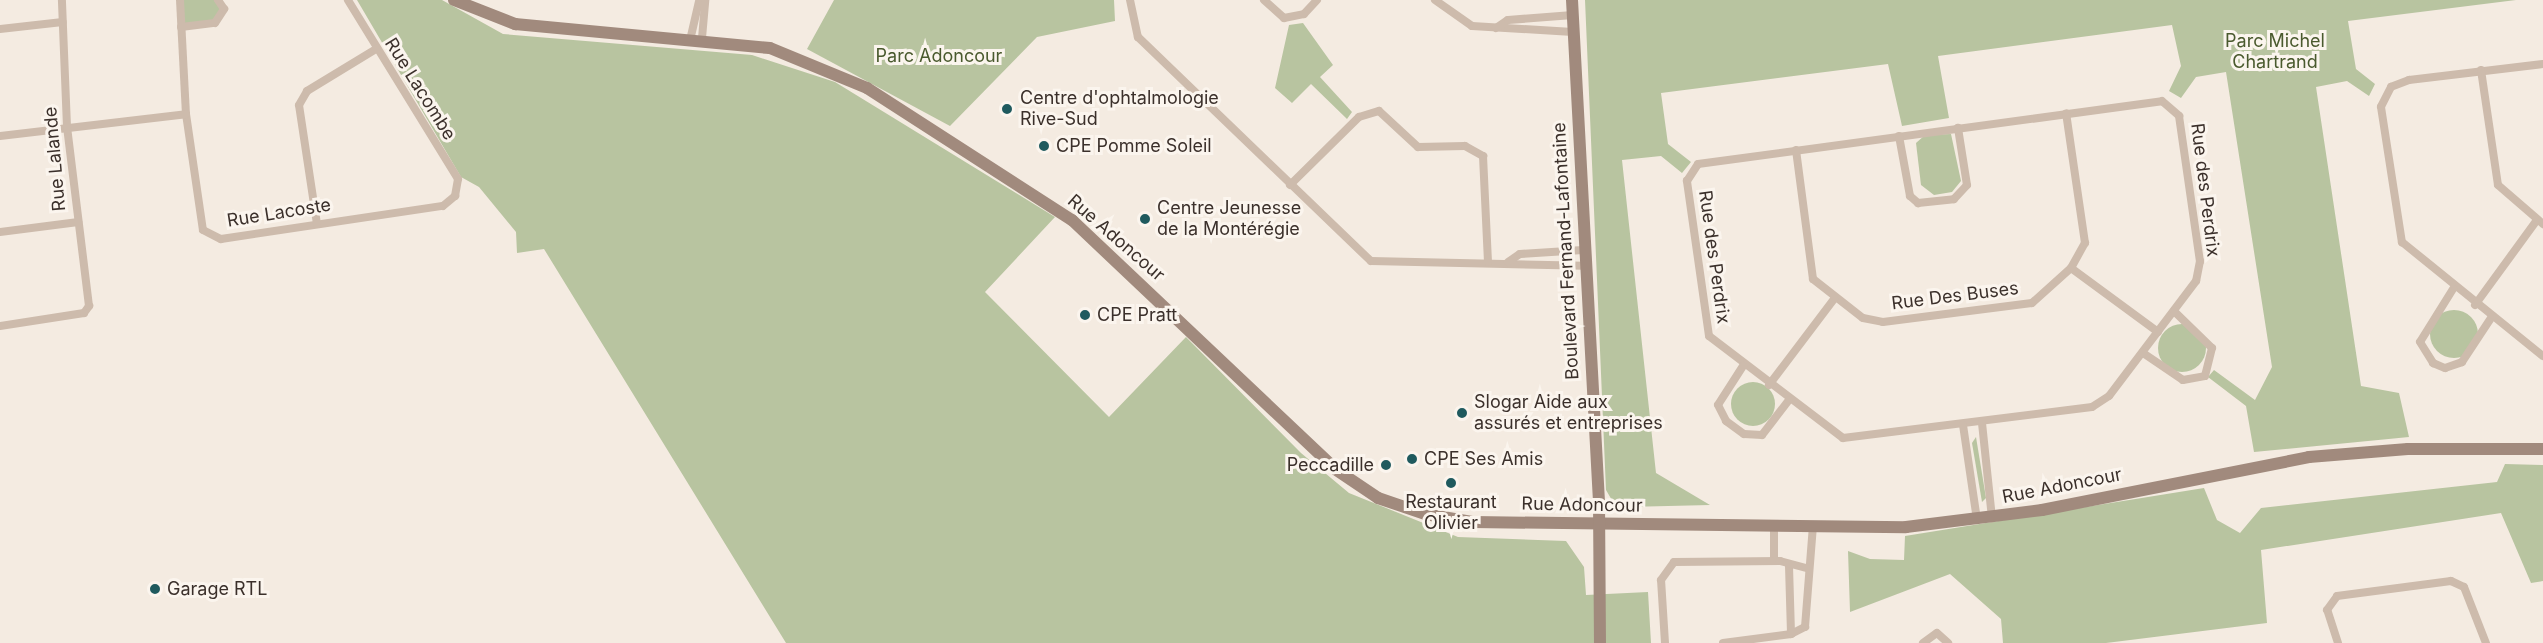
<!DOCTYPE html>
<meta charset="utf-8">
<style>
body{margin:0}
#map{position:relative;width:2543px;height:643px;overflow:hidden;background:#f4ebe1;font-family:Inter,sans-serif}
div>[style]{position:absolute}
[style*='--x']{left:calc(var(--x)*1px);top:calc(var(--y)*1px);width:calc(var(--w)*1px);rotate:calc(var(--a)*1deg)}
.green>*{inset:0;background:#b8c4a0}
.round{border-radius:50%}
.street>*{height:8px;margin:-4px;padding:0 4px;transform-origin:4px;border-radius:4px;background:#cdbbac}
.secondary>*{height:12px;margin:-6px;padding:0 6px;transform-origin:6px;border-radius:6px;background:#a18a7d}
.dots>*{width:16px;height:16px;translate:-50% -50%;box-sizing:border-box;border:3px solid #fbf5ee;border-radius:50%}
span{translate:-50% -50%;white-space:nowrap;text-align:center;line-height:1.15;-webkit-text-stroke:6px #fbf5ee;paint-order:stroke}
.park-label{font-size:18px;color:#4a5a2e}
.street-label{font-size:18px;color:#3b302b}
.poi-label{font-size:18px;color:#3b302b}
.left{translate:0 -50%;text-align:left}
.right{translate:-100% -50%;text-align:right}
</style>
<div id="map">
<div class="green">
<div style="clip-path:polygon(180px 0,218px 0,224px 9px,215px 23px,181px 27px)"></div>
<div style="clip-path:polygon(357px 0,442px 0,503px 34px,752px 55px,835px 82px,1055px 217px,985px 292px,1109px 417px,1186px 337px,1301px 453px,1349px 493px,1458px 537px,1566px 541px,1584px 567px,1586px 595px,1648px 592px,1651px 643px,786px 643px,544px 249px,517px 253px,516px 232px,479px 187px,461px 177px)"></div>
<div style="clip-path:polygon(834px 0,1114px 0,1115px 21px,1037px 37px,950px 126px,807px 49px)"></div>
<div style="clip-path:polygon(1585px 0,2516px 0,2348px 21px,2356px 69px,2375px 84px,2369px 96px,2347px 81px,2316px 87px,2361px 386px,2399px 393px,2409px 437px,2254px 452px,2246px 406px,2208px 377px,2214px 370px,2255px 400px,2272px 367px,2226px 72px,2196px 77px,2181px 98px,2169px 91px,2181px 66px,2172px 25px,1938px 56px,1949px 118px,1902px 126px,1888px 64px,1661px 93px,1668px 144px,1691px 162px,1682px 173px,1661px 156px,1622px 160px,1656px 473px,1710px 505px,1626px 507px,1613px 502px,1606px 490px)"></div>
<div style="clip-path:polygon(1303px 23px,1333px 65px,1320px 77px,1352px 112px,1347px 119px,1311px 84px,1292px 103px,1275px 88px,1289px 25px)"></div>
<div style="clip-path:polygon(1951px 134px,1961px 181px,1952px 192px,1934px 195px,1921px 185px,1916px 143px,1925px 135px)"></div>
<div class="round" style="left:2430px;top:310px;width:48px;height:48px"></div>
<div class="round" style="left:2158px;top:324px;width:48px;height:48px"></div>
<div class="round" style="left:1731px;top:382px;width:44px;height:44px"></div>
<div style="clip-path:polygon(1976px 437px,1986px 498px,1982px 502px,1972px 443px)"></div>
<div style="clip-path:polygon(2505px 464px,2543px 465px,2543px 581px,2531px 583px,2501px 513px,2261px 550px,2267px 623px,2106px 643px,2003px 643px,2001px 619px,1950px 574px,1850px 612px,1848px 551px,1870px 559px,1904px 560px,1905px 536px,2204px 488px,2217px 520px,2240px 533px,2261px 508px,2497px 482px)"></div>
</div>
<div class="street">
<div style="--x:180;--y:0;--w:114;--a:87"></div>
<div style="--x:186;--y:114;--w:117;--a:81.7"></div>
<div style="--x:203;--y:230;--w:20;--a:27"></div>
<div style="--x:221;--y:239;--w:224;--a:-8.5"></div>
<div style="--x:443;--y:206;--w:16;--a:-40"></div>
<div style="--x:455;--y:196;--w:17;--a:-80"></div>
<div style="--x:458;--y:179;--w:210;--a:-121.6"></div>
<div style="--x:1130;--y:0;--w:38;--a:78"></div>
<div style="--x:1138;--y:37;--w:323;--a:43.9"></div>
<div style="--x:1371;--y:261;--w:213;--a:1.3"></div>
<div style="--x:1264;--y:0;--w:27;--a:42"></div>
<div style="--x:1284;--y:18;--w:20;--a:-11"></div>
<div style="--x:1304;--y:14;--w:19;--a:-47"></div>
<div style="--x:1435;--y:0;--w:45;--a:35.1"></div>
<div style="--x:1472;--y:26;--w:101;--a:3.4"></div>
<div style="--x:181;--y:27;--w:34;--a:-7"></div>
<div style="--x:215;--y:23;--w:17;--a:-57"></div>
<div style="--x:224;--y:9;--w:11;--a:-124"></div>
<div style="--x:1496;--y:28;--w:14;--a:-34"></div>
<div style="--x:1508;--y:20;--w:65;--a:-4.4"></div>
<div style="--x:0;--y:29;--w:63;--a:-6.3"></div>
<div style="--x:691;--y:36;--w:37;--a:-77"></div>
<div style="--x:702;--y:38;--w:38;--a:-85"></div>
<div style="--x:2543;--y:64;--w:135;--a:173.2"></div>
<div style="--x:2409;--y:80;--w:19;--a:159"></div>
<div style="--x:2391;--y:87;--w:22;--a:117"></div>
<div style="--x:2381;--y:107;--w:137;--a:81.2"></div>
<div style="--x:2402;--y:242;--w:181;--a:39"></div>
<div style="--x:2481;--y:70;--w:116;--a:81.6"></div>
<div style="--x:2498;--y:185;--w:60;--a:40.9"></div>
<div style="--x:2162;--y:101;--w:23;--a:41"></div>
<div style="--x:2179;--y:116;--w:147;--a:81.8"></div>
<div style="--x:2200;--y:261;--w:20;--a:101"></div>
<div style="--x:2196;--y:281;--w:144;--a:127.1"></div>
<div style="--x:2109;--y:396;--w:20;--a:147"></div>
<div style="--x:2092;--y:407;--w:251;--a:172.9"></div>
<div style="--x:1843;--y:438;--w:168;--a:-142.7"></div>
<div style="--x:1709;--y:336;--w:157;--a:-98.1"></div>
<div style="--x:1687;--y:181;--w:20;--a:-57"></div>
<div style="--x:1698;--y:164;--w:468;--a:-7.7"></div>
<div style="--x:0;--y:136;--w:187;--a:-6.7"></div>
<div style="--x:1899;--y:136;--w:61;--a:79.6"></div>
<div style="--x:1910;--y:196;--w:11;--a:41"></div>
<div style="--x:1918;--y:203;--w:36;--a:-6"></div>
<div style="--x:1954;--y:199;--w:19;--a:-47"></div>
<div style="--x:1967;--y:185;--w:58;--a:-99"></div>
<div style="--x:1796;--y:150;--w:130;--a:82.5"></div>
<div style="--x:1813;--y:279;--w:63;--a:38"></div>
<div style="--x:1863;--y:318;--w:20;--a:11"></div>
<div style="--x:1883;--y:322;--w:150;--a:-7.3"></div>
<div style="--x:2032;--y:303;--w:52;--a:-41.9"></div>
<div style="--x:2071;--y:268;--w:29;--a:-61"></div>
<div style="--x:2085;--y:243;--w:131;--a:-98.3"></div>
<div style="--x:1290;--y:185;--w:97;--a:-44.6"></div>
<div style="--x:1359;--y:117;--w:21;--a:-17"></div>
<div style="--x:1379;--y:111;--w:53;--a:42.7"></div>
<div style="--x:1418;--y:147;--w:47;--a:-1.2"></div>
<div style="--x:1465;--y:146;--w:21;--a:29"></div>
<div style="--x:1483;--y:156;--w:106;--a:87.3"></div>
<div style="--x:317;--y:224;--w:120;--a:-98.6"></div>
<div style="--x:299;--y:105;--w:16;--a:-60"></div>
<div style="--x:307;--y:91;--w:81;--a:-31.3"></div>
<div style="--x:0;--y:232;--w:79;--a:-7.3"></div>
<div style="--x:1508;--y:262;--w:14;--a:-34"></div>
<div style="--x:1520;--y:254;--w:63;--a:-3.6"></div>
<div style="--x:2071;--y:268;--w:108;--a:36.3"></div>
<div style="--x:2453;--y:289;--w:62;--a:121.9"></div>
<div style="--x:2420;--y:342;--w:25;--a:58"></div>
<div style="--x:2433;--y:363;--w:13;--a:23"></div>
<div style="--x:2445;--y:368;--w:18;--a:-19"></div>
<div style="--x:2462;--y:362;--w:53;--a:-56.6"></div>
<div style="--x:2475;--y:305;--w:105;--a:-53.9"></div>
<div style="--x:0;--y:326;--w:85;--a:-8.8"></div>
<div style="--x:84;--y:313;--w:9;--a:-54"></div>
<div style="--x:89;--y:306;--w:180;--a:-97"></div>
<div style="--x:67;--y:127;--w:127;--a:-92.3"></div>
<div style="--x:2143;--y:353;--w:48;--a:34"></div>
<div style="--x:2183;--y:380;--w:22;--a:-10"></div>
<div style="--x:2205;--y:376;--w:29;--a:-76"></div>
<div style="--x:2212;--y:348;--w:53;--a:-135.8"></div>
<div style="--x:1743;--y:366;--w:46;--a:122.7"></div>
<div style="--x:1718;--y:405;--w:18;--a:63"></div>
<div style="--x:1726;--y:421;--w:22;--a:36"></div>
<div style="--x:1744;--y:434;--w:18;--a:3"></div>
<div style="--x:1762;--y:435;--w:44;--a:-52.4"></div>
<div style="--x:1769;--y:385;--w:108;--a:-52.9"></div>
<div style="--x:1982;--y:423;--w:96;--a:84"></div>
<div style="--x:1963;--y:425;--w:96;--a:81.6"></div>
<div style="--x:1774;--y:561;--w:35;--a:-90"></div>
<div style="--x:1789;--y:566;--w:68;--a:88.3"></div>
<div style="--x:1665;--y:643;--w:63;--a:-93.6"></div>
<div style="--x:1661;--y:580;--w:22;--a:-54"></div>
<div style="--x:1674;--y:562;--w:106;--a:-0.5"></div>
<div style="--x:1780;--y:561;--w:28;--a:15"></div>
<div style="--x:1723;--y:643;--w:69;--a:-7.5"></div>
<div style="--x:1791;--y:634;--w:16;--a:-27"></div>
<div style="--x:1805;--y:627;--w:101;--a:-85.5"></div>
<div style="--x:1923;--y:643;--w:17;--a:-36"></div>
<div style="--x:1937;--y:633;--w:15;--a:42"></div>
<div style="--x:2338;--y:643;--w:35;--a:-108"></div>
<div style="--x:2327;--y:610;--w:17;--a:-54"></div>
<div style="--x:2337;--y:596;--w:115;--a:-7.5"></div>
<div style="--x:2451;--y:581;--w:14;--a:25"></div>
<div style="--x:2464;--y:587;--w:60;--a:68.6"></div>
</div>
<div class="secondary">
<div style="--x:454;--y:0;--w:66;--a:21.5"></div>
<div style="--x:515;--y:24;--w:256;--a:5.4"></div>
<div style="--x:770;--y:48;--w:105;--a:22.4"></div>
<div style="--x:867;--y:88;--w:244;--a:32.8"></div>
<div style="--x:1072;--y:220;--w:362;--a:43.4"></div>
<div style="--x:1335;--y:469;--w:52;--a:34"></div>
<div style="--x:1378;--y:498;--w:50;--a:18.8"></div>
<div style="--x:1425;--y:514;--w:49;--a:9.5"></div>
<div style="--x:1473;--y:522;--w:433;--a:0.7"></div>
<div style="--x:1906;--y:527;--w:137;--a:-7.1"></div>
<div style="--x:2042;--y:510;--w:272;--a:-11.2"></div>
<div style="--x:2309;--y:457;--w:99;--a:-4.6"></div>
<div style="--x:2408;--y:449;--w:135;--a:0"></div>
<div style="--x:1572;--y:0;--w:503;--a:86.92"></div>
<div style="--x:1599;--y:502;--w:141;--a:89.6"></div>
</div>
<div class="dots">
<div style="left:1007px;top:109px;background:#1f5a5e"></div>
<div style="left:1044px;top:146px;background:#1f5a5e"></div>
<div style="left:1145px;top:219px;background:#1f5a5e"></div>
<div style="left:1085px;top:315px;background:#1f5a5e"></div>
<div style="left:1462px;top:413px;background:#1f5a5e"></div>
<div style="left:1412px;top:459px;background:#1f5a5e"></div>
<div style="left:1386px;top:465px;background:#1f5a5e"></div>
<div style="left:1451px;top:483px;background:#1f5a5e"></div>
<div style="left:155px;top:589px;background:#1f5a5e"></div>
</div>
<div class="park-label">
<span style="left:2275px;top:52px">Parc Michel<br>Chartrand</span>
<span style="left:939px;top:56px">Parc Adoncour</span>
</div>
<div class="street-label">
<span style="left:420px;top:89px;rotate:58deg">Rue Lacombe</span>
<span style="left:55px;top:159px;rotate:-95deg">Rue Lalande</span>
<span style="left:2205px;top:190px;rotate:83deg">Rue des Perdrix</span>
<span style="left:279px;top:213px;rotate:-9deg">Rue Lacoste</span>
<span style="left:1116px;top:238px;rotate:41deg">Rue Adoncour</span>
<span style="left:1566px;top:251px;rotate:-93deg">Boulevard Fernand-Lafontaine</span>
<span style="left:1714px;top:257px;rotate:82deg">Rue des Perdrix</span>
<span style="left:1955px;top:296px;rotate:-7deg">Rue Des Buses</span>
<span style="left:2062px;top:486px;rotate:-11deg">Rue Adoncour</span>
<span style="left:1582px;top:505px;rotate:1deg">Rue Adoncour</span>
</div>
<div class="poi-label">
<span class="left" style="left:1020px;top:109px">Centre d'ophtalmologie<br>Rive-Sud</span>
<span class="left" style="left:1056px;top:146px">CPE Pomme Soleil</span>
<span class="left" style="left:1157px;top:219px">Centre Jeunesse<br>de la Montérégie</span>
<span class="left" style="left:1097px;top:315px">CPE Pratt</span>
<span class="left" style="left:1474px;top:413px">Slogar Aide aux<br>assurés et entreprises</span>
<span class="left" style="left:1424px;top:459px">CPE Ses Amis</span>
<span class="right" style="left:1374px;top:465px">Peccadille</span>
<span style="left:1451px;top:513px">Restaurant<br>Olivier</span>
<span class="left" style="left:167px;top:589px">Garage RTL</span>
</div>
</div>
